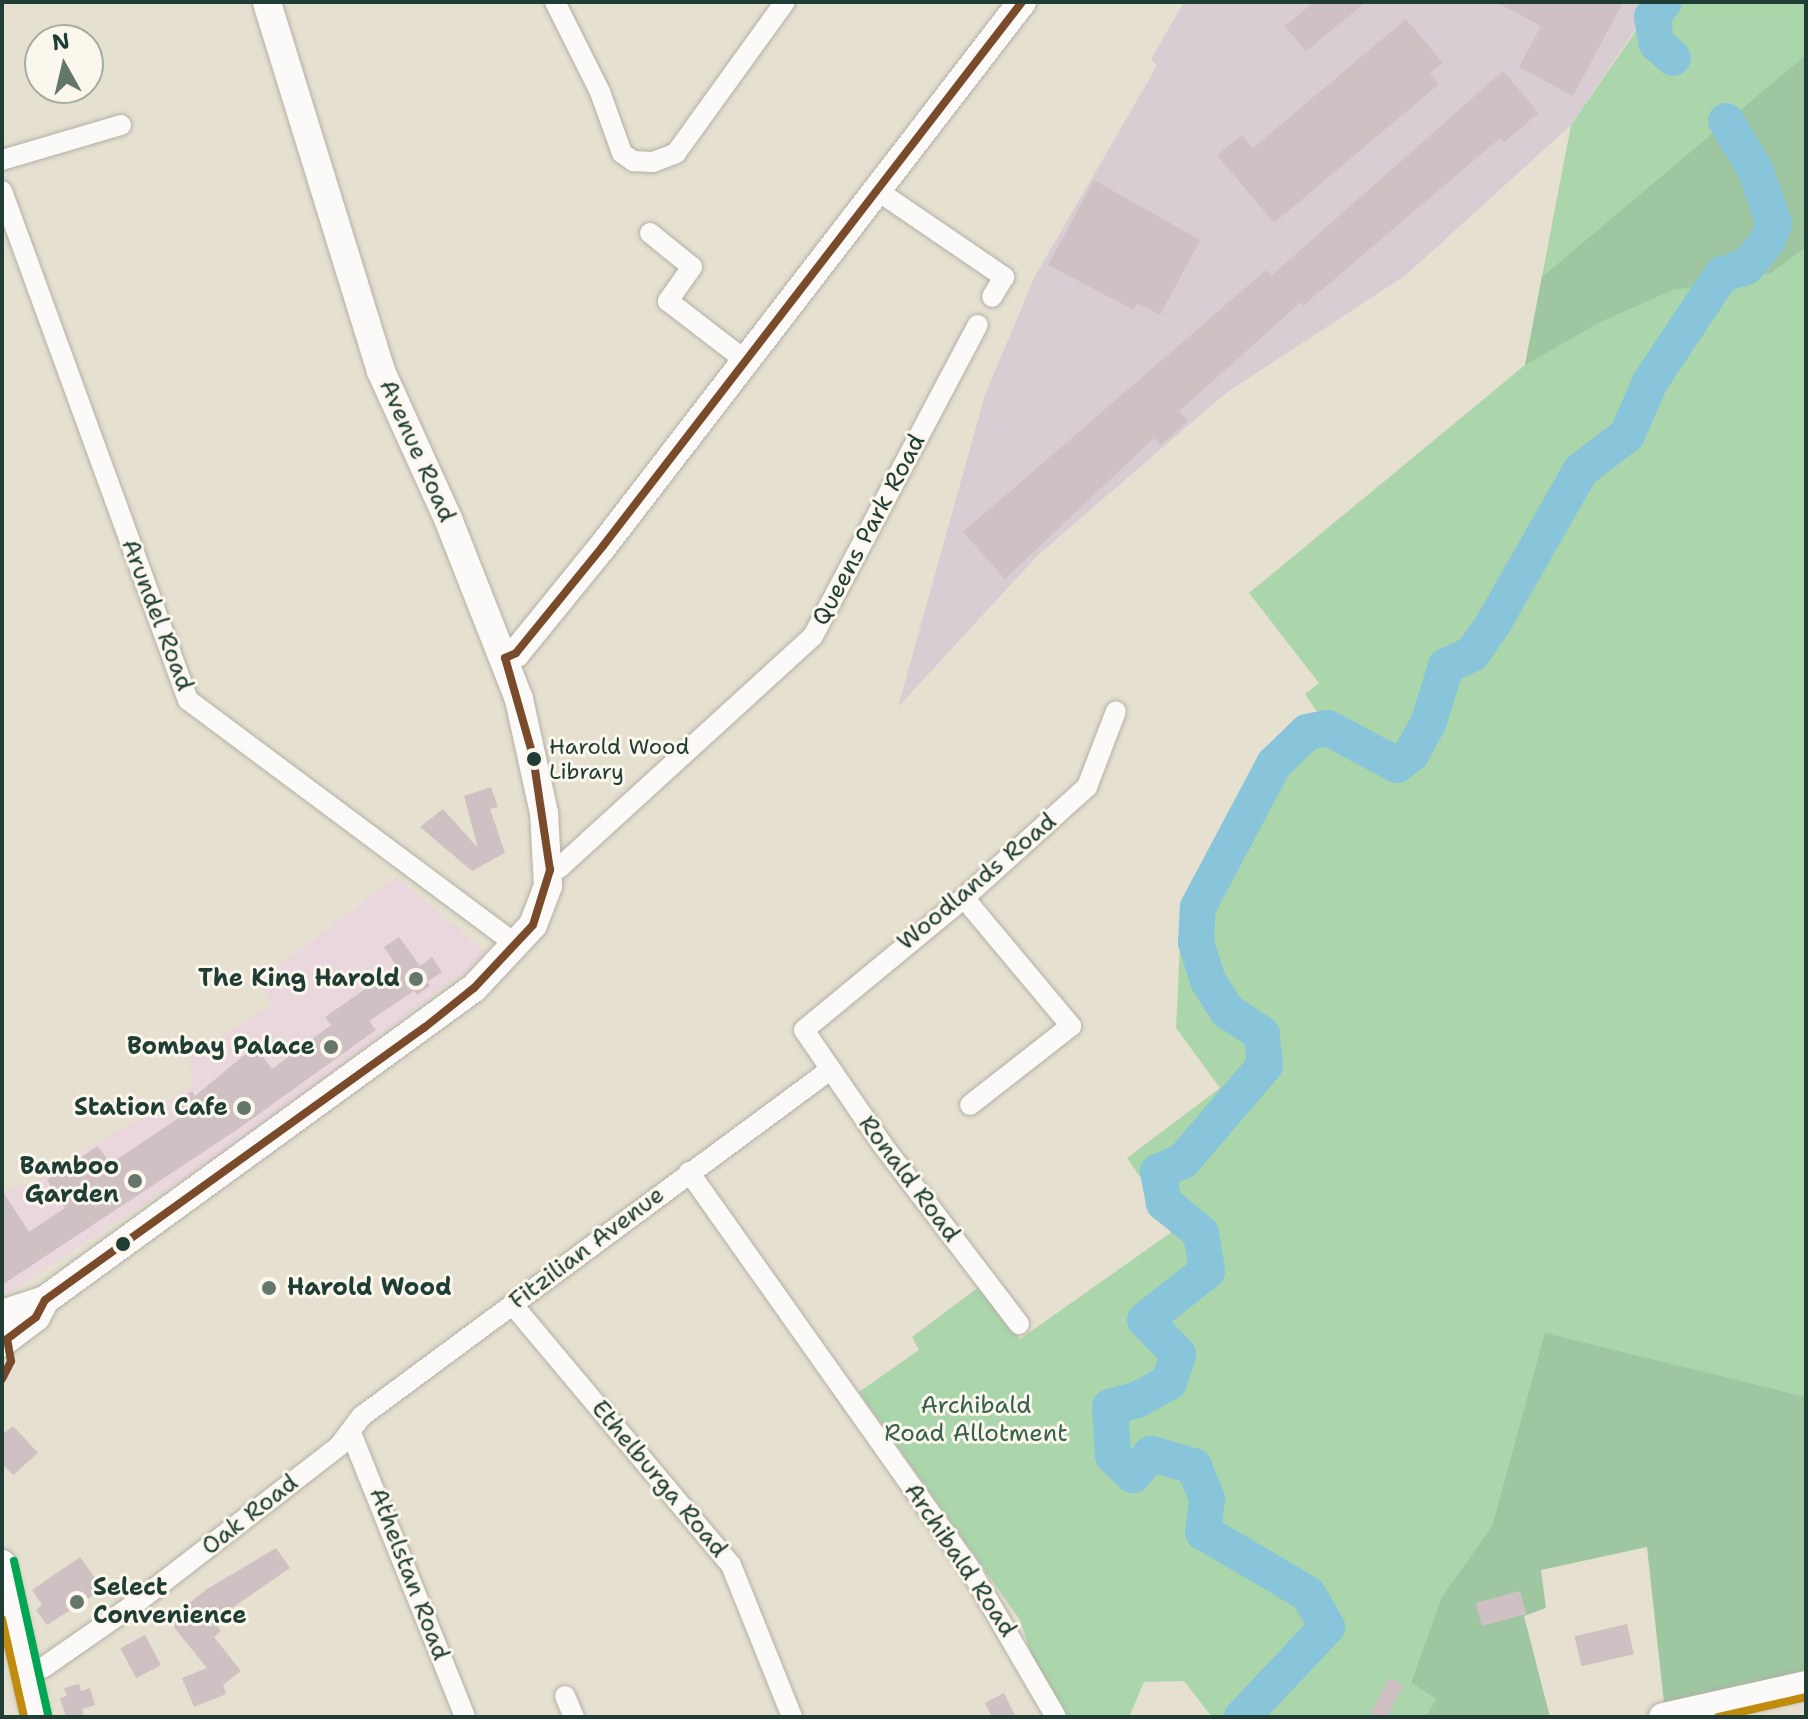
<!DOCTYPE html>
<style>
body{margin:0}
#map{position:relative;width:1808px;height:1719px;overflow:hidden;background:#e6e0d0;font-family:"Shantell Sans",sans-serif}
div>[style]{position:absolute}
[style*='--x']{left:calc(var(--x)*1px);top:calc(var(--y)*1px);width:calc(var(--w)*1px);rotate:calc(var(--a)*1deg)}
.built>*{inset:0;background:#ead7dd}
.industrial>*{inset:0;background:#d8cdd2}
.green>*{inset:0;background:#abd5ab}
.forest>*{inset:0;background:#9ec6a0}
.river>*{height:36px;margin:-18px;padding:0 18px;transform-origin:18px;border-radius:18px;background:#89c5da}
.building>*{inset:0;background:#cfc0c3;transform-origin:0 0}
.roads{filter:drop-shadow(0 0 2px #b2b1a6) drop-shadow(0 0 2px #b2b1a6)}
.street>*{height:20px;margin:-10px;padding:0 10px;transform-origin:10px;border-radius:10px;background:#fbfaf8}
.secondary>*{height:28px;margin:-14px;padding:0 14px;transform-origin:14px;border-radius:14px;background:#fbfaf8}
.bus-1>*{height:8px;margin:-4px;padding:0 4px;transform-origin:4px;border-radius:4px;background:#7a4b2a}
.bus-2>*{height:8px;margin:-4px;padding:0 4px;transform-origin:4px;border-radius:4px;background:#c18c0d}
.bus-3>*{height:8px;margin:-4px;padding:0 4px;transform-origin:4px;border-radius:4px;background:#00a651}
.dots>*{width:22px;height:22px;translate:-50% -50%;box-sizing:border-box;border:4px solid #fbf7ec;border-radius:50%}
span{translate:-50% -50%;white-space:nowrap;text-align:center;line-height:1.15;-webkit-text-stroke:6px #fbf7ec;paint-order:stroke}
.bus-label{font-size:22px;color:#1f3d34}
.left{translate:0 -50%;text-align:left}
.street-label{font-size:24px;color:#1f3d34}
.poi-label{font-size:24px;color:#1f3d34;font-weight:700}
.right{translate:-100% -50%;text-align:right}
.park-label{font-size:24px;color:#36614a}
.frame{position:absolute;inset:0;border:4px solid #1f3d34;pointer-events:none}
.north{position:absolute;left:24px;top:24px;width:80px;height:80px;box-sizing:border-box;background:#fbf7ec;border:2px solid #a3ada2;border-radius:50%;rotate:352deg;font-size:22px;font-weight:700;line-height:32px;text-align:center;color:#1f3d34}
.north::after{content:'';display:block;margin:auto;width:28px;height:36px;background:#65766b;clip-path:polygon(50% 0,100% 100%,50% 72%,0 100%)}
</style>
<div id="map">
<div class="built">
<div style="clip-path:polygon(396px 877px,488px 954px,227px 1150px,2px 1297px,2px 1191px,35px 1181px,192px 1087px,190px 1055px,272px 1005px,258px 982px)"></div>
</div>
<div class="industrial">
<div style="clip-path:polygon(1184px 2px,1654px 2px,1571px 125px,1406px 275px,1226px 393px,1038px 555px,898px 707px,985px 395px,1034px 278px,1157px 66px,1151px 59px)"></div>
</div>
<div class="green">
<div style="clip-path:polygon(1656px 2px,1806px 2px,1806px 1397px,1546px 1334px,1492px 1526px,1441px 1598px,1411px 1683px,1436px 1699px,1426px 1717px,1212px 1717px,1184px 1681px,1144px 1682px,1129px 1717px,1059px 1717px,1043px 1689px,1020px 1620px,859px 1392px,919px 1350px,912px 1337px,980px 1286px,1020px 1339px,1176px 1229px,1127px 1158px,1220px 1088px,1176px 1028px,1182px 902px,1275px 752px,1297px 727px,1319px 715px,1305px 694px,1319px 683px,1249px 593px,1525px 365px,1571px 125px)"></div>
</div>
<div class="forest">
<div style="clip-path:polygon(1806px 55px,1806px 247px,1771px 273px,1673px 290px,1602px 321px,1525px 365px,1542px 277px)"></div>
<div style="clip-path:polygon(1545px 1333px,1806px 1397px,1806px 1673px,1664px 1703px,1647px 1547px,1541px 1570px,1546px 1608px,1524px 1616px,1550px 1717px,1426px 1717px,1436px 1699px,1411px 1683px,1441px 1598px,1492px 1526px)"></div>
</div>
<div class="river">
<div style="--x:1664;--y:2;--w:19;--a:129"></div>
<div style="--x:1652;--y:17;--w:27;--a:80"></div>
<div style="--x:1657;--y:44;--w:21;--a:41"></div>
<div style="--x:1242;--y:1717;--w:124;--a:-46.6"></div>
<div style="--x:1327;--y:1627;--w:38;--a:-120"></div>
<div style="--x:1308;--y:1594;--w:122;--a:-149.4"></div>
<div style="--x:1203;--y:1532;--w:33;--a:-83"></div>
<div style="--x:1207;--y:1499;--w:35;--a:-112"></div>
<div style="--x:1194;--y:1466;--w:45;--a:-164.4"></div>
<div style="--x:1151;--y:1454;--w:28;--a:131"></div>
<div style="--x:1133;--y:1475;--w:28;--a:-136"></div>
<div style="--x:1113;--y:1456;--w:49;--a:-93.5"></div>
<div style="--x:1110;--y:1407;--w:28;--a:-15"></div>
<div style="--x:1137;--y:1400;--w:37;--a:-29"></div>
<div style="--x:1169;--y:1382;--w:29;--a:-72"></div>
<div style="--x:1178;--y:1354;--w:47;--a:-134.1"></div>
<div style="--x:1145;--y:1320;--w:79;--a:-38.3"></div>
<div style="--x:1207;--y:1271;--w:38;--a:-99"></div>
<div style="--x:1201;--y:1233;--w:48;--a:-141"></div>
<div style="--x:1164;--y:1203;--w:32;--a:-101"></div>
<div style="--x:1158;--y:1172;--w:27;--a:-24"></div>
<div style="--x:1183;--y:1161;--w:126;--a:-49.5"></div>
<div style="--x:1265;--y:1065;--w:31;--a:-96"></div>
<div style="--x:1262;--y:1034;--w:42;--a:-146.7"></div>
<div style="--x:1227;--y:1011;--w:36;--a:-122"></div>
<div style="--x:1208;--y:981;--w:41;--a:-107.1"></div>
<div style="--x:1196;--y:942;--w:35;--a:-87"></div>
<div style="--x:1198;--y:907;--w:162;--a:-62"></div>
<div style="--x:1274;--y:764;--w:46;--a:-44.1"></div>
<div style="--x:1307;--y:732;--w:21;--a:-11"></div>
<div style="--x:1328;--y:728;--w:78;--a:28.2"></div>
<div style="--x:1397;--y:765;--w:18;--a:-38"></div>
<div style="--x:1411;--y:754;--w:38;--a:-61"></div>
<div style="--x:1429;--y:721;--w:58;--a:-72.8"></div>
<div style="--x:1446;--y:666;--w:29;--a:-25"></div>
<div style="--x:1472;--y:654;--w:37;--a:-55"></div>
<div style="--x:1493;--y:624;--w:177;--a:-60.3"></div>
<div style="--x:1581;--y:470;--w:58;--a:-37.3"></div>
<div style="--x:1627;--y:435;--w:58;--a:-66.5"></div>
<div style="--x:1650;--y:382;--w:130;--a:-56.3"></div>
<div style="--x:1722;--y:274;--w:25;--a:-16"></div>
<div style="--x:1746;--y:267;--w:31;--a:-50"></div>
<div style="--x:1766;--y:243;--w:21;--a:-67"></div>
<div style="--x:1774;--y:224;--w:58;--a:-109.1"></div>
<div style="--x:1755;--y:169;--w:56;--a:-121.1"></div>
</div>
<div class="building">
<div style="clip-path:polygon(1314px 2px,1366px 2px,1306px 51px,1285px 26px)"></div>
<div style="clip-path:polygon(1496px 2px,1623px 2px,1573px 96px,1519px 67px,1541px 26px)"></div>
<div style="clip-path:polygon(1406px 19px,1443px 63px,1430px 73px,1439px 84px,1274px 223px,1217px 155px,1242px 135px,1253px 148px)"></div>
<div style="clip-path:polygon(1503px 71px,1539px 113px,1504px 142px,1500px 138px,1304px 305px,1301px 302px,1179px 411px,1188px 421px,1161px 445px,1154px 438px,1005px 579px,963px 532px,1266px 270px,1271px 276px)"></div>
<div style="clip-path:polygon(1094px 180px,1200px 240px,1160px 315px,1137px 303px,1134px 310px,1048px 265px)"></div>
<div style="clip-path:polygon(491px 787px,498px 807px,490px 809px,505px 853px,472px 871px,420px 827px,443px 809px,478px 848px,464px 796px)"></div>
<div style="clip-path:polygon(399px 937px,420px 966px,432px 957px,442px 972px,427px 982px,430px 986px,417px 995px,414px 991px,369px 1021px,376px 1030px,238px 1129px,2px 1285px,2px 1190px,29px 1232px,65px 1208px,47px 1180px,98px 1146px,110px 1164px,186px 1113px,177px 1101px,192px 1091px,195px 1096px,255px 1046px,272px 1069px,331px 1025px,325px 1017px,397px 967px,384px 947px)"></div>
<div style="clip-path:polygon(13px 1426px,38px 1453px,13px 1475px,2px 1464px,2px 1435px)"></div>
<div style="clip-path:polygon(276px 1548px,290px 1568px,213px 1621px,221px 1631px,214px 1637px,241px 1671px,223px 1685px,226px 1694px,194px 1707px,182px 1678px,207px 1668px,168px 1620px,207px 1589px)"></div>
<div style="clip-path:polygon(80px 1557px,103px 1589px,47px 1625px,36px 1610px,42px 1605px,32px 1590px)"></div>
<div style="left:1520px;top:1591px;width:24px;height:46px;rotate:75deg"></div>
<div style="left:1627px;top:1624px;width:31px;height:54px;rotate:77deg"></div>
<div style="left:145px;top:1635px;width:34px;height:28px;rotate:62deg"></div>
<div style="clip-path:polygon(1389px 1678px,1403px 1685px,1387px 1717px,1369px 1717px)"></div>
<div style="clip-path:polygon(79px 1684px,81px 1691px,90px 1688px,95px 1705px,82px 1709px,84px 1717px,66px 1717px,60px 1698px,67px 1696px,64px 1688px)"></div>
<div style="clip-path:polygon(1004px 1693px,1016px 1717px,992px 1717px,985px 1703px)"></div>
</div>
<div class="roads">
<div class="street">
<div style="--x:555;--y:2;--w:101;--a:63.4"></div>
<div style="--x:600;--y:92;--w:65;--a:70.2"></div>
<div style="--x:622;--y:153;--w:14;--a:36"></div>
<div style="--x:633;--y:161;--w:20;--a:3"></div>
<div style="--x:653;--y:162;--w:25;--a:-21"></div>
<div style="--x:676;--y:153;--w:186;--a:-54.2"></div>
<div style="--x:2;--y:160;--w:124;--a:-16.4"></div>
<div style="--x:2;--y:191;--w:542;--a:69.93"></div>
<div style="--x:188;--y:700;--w:410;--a:36.7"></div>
<div style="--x:878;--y:191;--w:153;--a:34.3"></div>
<div style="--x:1004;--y:277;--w:23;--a:121"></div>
<div style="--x:650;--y:233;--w:54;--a:39"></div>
<div style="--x:692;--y:267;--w:42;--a:125.2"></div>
<div style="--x:668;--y:301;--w:98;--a:37.6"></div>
<div style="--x:550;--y:870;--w:9;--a:-13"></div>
<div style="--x:559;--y:868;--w:344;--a:-42.4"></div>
<div style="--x:813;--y:636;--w:352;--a:-62.1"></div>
<div style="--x:964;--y:898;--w:167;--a:50.1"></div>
<div style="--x:1071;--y:1026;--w:128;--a:142"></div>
<div style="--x:689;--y:1172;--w:481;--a:54.7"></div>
<div style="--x:967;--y:1564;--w:177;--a:59.8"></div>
<div style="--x:512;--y:1304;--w:341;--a:50"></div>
<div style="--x:731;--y:1565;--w:164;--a:68.1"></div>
<div style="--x:1019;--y:1324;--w:226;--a:-127.3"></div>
<div style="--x:882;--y:1144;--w:138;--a:-124.4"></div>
<div style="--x:804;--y:1030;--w:207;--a:-39.5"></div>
<div style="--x:964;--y:898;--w:166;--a:-42.1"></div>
<div style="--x:1087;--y:787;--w:81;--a:-69.1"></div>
<div style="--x:351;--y:1433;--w:306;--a:68.1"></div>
<div style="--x:26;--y:1674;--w:19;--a:-21"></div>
<div style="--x:44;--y:1667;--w:112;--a:-34.8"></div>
<div style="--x:136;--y:1603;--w:257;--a:-37.7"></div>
<div style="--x:339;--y:1446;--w:38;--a:-53"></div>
<div style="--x:362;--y:1416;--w:582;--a:-36.48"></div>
<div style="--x:565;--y:1696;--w:23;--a:67"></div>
</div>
<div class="secondary">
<div style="--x:505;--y:658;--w:12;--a:-24"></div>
<div style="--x:516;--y:653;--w:138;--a:-50.9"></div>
<div style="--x:603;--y:546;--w:687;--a:-52.4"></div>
<div style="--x:2;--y:1314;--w:45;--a:-18"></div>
<div style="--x:2;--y:1343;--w:43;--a:-37.4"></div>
<div style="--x:36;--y:1317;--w:19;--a:-62"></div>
<div style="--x:45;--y:1300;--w:530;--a:-36.03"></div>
<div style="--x:474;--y:988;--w:86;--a:-46.9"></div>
<div style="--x:533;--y:925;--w:42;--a:-69"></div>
<div style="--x:548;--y:886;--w:73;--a:-93.1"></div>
<div style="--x:544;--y:813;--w:117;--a:-102.4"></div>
<div style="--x:519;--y:699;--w:191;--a:-111.5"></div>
<div style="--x:449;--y:521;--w:165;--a:-114.4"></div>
<div style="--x:381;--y:371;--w:386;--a:-107.2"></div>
<div style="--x:2;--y:1564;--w:157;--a:77.5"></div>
<div style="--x:1663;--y:1717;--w:147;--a:-12.6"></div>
</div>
</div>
<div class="bus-1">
<div style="--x:505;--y:658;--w:12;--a:-24"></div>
<div style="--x:516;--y:653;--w:138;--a:-50.9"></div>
<div style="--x:603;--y:546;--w:687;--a:-52.4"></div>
<div style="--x:2;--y:1379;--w:20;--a:-63"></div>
<div style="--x:11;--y:1361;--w:22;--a:-100"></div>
<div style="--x:7;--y:1339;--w:36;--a:-37"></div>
<div style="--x:36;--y:1317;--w:19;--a:-62"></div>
<div style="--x:45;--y:1300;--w:467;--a:-35.7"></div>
<div style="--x:424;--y:1028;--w:64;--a:-38.7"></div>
<div style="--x:474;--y:988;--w:86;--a:-46.9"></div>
<div style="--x:533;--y:925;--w:58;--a:-72.8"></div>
<div style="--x:550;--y:870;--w:115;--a:-98.5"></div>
<div style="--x:533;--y:756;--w:102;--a:-105.9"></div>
</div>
<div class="bus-2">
<div style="--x:2;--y:1619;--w:100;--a:77.3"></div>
<div style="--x:1718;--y:1717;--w:90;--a:-12.8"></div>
</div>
<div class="bus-3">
<div style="--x:14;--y:1561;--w:157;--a:77.5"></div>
</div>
<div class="dots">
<div style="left:534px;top:759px;background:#1f3d34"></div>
<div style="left:416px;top:979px;background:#65766b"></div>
<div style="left:331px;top:1047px;background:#65766b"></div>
<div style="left:244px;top:1108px;background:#65766b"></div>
<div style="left:135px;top:1181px;background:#65766b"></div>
<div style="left:123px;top:1244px;background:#1f3d34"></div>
<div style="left:269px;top:1288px;background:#65766b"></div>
<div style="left:77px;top:1602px;background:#65766b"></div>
</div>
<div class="bus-label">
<span class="left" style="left:549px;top:759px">Harold Wood<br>Library</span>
</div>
<div class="street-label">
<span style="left:417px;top:451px;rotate:66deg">Avenue Road</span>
<span style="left:869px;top:530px;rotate:-62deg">Queens Park Road</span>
<span style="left:157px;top:615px;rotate:69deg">Arundel Road</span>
<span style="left:977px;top:882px;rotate:-40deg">Woodlands Road</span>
<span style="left:909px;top:1179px;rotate:53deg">Ronald Road</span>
<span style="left:587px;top:1248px;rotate:-37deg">Fitzilian Avenue</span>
<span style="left:659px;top:1479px;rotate:50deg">Ethelburga Road</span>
<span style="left:250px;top:1515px;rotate:-38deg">Oak Road</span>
<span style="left:960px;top:1560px;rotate:56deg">Archibald Road</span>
<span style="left:409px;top:1574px;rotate:69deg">Athelstan Road</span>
</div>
<div class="poi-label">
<span class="right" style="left:400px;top:979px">The King Harold</span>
<span class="right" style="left:315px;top:1047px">Bombay Palace</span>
<span class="right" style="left:228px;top:1108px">Station Cafe</span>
<span class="right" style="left:119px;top:1181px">Bamboo<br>Garden</span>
<span class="left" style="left:287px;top:1288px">Harold Wood</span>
<span class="left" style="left:93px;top:1602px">Select<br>Convenience</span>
</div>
<div class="park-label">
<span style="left:976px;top:1420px">Archibald<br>Road Allotment</span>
</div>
<div class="frame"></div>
<div class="north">N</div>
</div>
